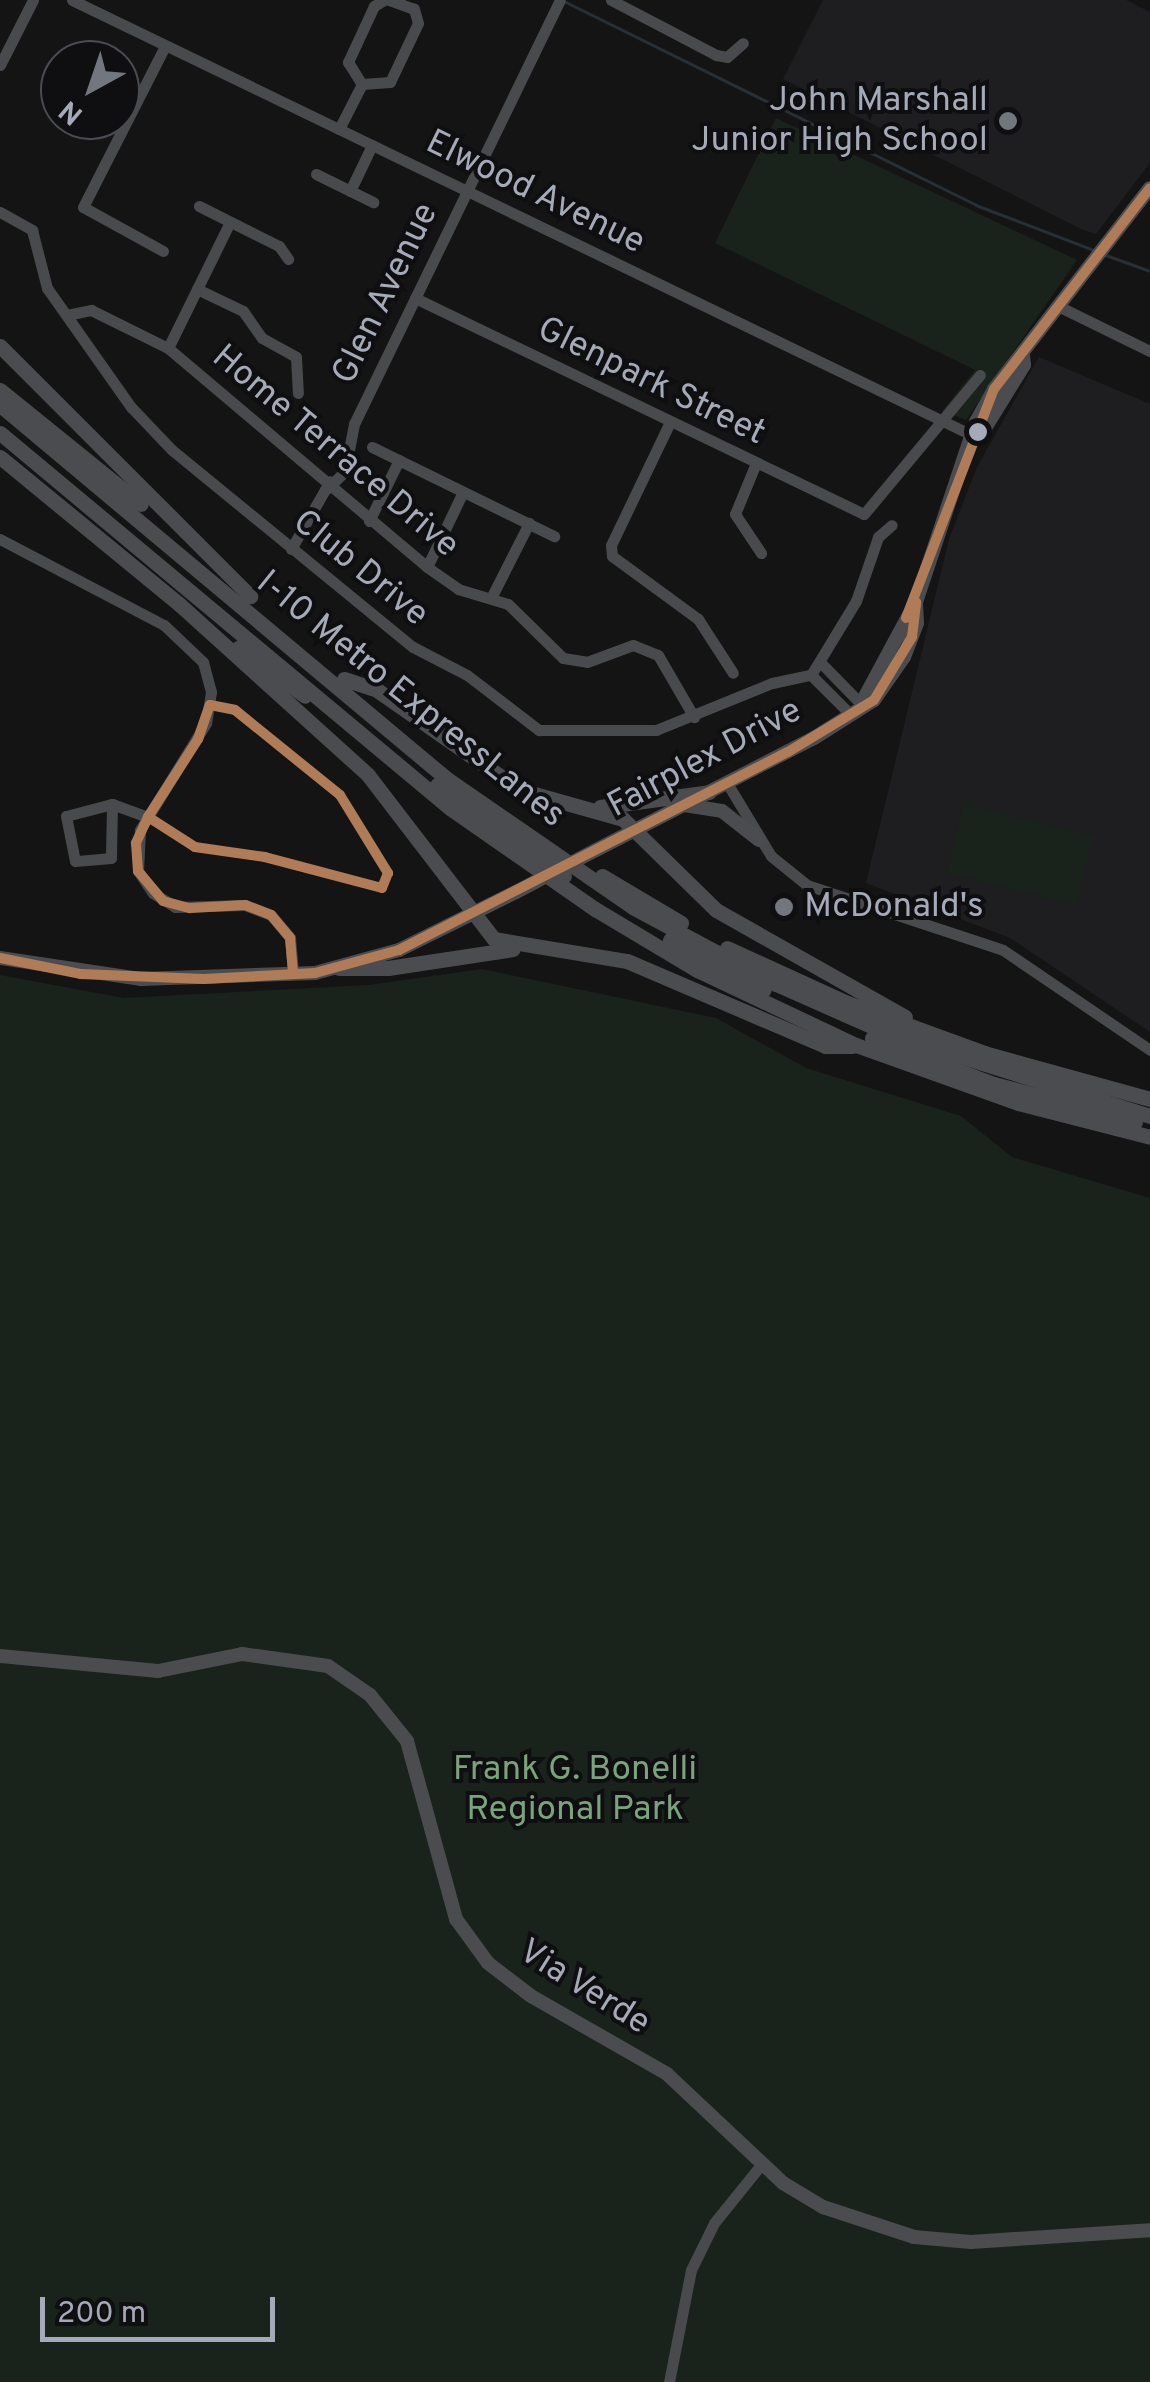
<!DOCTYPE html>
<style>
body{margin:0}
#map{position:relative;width:1150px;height:2382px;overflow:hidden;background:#141414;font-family:Overpass,sans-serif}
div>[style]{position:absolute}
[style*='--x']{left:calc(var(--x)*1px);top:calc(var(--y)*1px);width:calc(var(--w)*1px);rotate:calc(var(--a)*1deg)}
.built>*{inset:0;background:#1e1e20}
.green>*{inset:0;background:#1a221c;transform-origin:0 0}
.stream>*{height:2.5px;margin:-1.25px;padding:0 1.25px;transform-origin:1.25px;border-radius:1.25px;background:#272f37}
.minor>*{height:11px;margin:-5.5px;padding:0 5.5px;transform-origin:5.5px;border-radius:5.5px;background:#484a4d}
.major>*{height:14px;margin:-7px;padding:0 7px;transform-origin:7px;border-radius:7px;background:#4b4c4f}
.highway>*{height:15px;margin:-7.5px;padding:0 7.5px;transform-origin:7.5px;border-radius:7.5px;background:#4b4c50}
.major-bridge>*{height:14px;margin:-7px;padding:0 7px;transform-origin:7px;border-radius:7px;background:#4b4c4f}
.bus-1>*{height:10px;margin:-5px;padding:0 5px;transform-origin:5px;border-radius:5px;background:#b07c57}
.dots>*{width:28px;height:28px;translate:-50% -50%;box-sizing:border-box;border:5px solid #0f0e10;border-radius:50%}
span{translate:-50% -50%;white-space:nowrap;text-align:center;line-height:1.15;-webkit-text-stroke:8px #0f0e10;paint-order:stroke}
.poi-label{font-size:35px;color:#a4aab7}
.right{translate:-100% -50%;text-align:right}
.left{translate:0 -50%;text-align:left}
.street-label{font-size:35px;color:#a4aab7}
.park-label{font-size:35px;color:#7aa37d}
.north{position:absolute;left:40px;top:40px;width:100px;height:100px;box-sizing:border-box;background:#0f0e10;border:2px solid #4b4c53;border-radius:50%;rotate:220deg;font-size:28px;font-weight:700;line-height:40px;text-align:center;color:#a4aab7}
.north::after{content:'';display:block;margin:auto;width:35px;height:45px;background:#72767e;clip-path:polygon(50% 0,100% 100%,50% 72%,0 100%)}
.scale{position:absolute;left:40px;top:2297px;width:235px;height:45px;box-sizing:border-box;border:5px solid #a4aab7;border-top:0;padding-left:12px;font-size:30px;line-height:35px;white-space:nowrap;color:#a4aab7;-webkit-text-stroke:8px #0f0e10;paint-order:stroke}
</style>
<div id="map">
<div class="built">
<div style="clip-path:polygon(823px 0,1126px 0,1150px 12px,1150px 163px,1096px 234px,1081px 229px,783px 79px)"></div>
<div style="clip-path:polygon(1039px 357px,1150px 404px,1150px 1032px,1010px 938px,866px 883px,949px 539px,977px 467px)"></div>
</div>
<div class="green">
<div style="clip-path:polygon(776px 118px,1077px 260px,966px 420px,942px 411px,975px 370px,715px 243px)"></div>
<div style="left:964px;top:804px;width:133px;height:71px;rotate:14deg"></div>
<div style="clip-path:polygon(482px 969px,716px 1018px,806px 1068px,961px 1116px,1012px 1157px,1150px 1198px,1150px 2382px,0 2382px,0 975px,124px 998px,368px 985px)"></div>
</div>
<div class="stream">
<div style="--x:564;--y:1;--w:460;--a:26.3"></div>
<div style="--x:976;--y:205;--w:126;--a:20.9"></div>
<div style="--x:1106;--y:255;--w:47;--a:20"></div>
</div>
<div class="minor">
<div style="--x:72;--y:0;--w:1002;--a:25.8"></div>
<div style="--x:384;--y:0;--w:12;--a:149"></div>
<div style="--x:374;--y:6;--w:62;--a:114.9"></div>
<div style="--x:348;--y:62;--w:26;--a:58"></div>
<div style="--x:362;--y:84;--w:28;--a:-4"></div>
<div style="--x:390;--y:82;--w:65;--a:-64.6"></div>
<div style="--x:418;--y:23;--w:15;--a:-106"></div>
<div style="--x:414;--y:9;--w:27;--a:-160"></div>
<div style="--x:611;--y:0;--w:119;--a:27.6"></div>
<div style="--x:716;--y:55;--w:11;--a:10"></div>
<div style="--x:727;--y:57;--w:21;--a:-41"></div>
<div style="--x:0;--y:65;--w:73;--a:-63.1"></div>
<div style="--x:339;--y:129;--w:51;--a:-62.9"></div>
<div style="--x:316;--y:174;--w:64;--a:26.2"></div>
<div style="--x:350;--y:191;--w:51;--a:-64.4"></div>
<div style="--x:199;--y:206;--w:89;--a:26.6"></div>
<div style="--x:279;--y:246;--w:16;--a:55"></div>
<div style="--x:0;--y:212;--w:37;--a:29"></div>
<div style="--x:32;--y:230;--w:60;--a:75.5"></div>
<div style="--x:47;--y:288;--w:146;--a:54.8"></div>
<div style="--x:131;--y:407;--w:59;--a:46.4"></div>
<div style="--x:172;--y:450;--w:311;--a:39.3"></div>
<div style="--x:413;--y:647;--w:61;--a:27.4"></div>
<div style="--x:467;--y:675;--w:91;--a:37.4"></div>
<div style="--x:539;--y:730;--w:117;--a:0"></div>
<div style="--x:656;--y:730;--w:125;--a:-22.1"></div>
<div style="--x:772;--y:683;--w:40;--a:-12"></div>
<div style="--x:811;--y:675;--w:87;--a:-58.7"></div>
<div style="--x:856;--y:601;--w:68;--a:-71"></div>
<div style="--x:878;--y:537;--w:18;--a:-41"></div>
<div style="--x:163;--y:251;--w:91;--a:-151.2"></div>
<div style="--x:83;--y:207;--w:181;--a:-63"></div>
<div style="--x:197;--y:289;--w:51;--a:25.6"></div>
<div style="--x:243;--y:311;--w:33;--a:55"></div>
<div style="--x:262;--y:338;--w:39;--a:29"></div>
<div style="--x:296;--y:357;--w:36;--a:87"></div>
<div style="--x:415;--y:298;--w:498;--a:25.7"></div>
<div style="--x:864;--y:514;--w:181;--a:-50.2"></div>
<div style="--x:1060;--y:307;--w:100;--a:26.1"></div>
<div style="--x:67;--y:315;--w:25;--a:-12"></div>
<div style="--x:91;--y:310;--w:86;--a:26.3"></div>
<div style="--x:168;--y:348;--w:339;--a:40.2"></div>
<div style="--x:427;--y:567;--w:38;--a:35"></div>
<div style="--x:458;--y:589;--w:52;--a:16.7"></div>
<div style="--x:508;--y:604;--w:77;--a:44.5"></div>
<div style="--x:563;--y:658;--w:24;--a:9"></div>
<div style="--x:587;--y:662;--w:49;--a:-20.3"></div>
<div style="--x:633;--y:645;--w:27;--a:22"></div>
<div style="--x:658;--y:655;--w:72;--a:59.9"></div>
<div style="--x:168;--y:348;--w:140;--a:-63.8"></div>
<div style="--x:670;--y:422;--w:136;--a:115.6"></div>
<div style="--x:611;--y:545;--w:11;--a:85"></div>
<div style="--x:612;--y:556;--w:107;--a:36.2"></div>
<div style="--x:698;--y:619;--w:64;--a:57.1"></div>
<div style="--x:372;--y:447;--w:203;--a:26.1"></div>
<div style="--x:756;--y:463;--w:55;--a:112.4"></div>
<div style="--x:735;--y:514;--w:47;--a:56.3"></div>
<div style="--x:328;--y:488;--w:24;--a:-45"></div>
<div style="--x:345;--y:471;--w:48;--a:-79.2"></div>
<div style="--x:354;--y:424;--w:471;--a:-64.1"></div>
<div style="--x:369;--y:521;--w:68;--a:-63.8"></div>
<div style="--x:0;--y:539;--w:185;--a:27.7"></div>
<div style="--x:164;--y:625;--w:54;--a:43.5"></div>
<div style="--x:203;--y:662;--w:31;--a:75"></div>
<div style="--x:211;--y:692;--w:31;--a:99"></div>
<div style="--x:206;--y:723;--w:126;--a:121.7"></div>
<div style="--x:140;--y:830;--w:41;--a:92.8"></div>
<div style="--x:138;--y:871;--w:27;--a:56"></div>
<div style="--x:153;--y:893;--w:26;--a:32"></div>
<div style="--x:175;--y:907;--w:70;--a:-1.6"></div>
<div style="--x:245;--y:905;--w:28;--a:21"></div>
<div style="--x:271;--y:915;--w:30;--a:50"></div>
<div style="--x:290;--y:938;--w:36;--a:85"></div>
<div style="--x:291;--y:549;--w:78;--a:-60.2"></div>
<div style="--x:427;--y:567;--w:83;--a:-64.4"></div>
<div style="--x:492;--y:596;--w:82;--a:-63.1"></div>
<div style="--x:822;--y:664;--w:56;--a:45.7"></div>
<div style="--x:811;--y:675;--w:54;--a:45"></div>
<div style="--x:727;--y:783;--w:85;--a:58.9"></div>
<div style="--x:771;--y:856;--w:46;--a:38.9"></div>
<div style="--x:807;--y:885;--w:206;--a:18.3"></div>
<div style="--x:1003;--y:950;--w:178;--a:34.2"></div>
<div style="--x:112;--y:804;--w:54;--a:91.1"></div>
<div style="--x:111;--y:858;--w:36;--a:175"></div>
<div style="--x:75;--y:861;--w:46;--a:-101.3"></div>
<div style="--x:66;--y:816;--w:48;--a:-14.6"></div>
<div style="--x:112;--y:804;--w:38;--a:20"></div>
<div style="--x:669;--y:2382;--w:114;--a:-78.9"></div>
<div style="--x:691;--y:2270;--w:52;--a:-63.9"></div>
<div style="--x:714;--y:2223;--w:73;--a:-51.1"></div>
</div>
<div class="major">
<div style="--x:974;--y:436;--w:14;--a:-36"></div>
<div style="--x:985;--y:428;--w:74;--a:-58.2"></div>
<div style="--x:1024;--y:365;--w:10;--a:-96"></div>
<div style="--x:861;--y:704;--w:116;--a:-61.7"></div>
<div style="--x:916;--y:602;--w:190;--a:-71.6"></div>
<div style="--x:976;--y:422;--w:38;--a:-61"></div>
<div style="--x:994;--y:389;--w:254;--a:-52.2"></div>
<div style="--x:684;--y:805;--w:38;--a:9"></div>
<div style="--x:722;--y:811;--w:47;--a:38.1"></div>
<div style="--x:596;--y:850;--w:245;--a:-27.2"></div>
<div style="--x:814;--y:738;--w:71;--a:-32.3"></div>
<div style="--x:874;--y:700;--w:52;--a:-55.1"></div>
<div style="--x:904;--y:657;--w:36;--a:-69"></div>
<div style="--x:917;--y:623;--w:20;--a:-93"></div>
<div style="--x:0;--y:958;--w:143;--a:8.5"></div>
<div style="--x:141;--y:979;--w:174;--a:-2"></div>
<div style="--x:315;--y:973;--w:87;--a:-15.3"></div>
<div style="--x:399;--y:950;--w:131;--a:-26.4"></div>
<div style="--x:0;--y:1656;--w:159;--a:5.4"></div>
<div style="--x:158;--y:1671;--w:86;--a:-11.4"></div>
<div style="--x:242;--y:1654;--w:87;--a:7.9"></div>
<div style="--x:328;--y:1666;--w:51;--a:34.6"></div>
<div style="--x:370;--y:1695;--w:59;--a:51.2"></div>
<div style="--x:407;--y:1741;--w:185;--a:74.6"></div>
<div style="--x:456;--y:1919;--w:54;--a:54"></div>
<div style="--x:488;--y:1963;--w:54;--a:37.5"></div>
<div style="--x:531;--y:1996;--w:157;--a:29.8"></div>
<div style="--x:667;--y:2074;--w:159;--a:43.2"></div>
<div style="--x:783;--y:2183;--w:47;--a:31"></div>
<div style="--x:823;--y:2207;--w:96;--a:18.2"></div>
<div style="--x:914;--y:2237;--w:57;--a:5"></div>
<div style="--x:971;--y:2242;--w:179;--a:-3.8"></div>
</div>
<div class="highway">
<div style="--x:0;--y:346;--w:354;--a:45"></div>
<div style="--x:0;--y:390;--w:181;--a:39"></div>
<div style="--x:0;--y:405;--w:583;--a:39.92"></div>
<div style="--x:447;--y:779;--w:227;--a:34.6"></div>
<div style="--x:634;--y:908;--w:161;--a:28.2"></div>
<div style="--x:776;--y:984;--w:121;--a:23.8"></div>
<div style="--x:887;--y:1033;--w:276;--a:17.5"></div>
<div style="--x:0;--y:433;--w:586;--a:39.81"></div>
<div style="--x:450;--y:808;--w:177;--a:34.9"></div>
<div style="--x:595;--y:909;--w:119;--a:30.9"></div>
<div style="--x:697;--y:970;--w:176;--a:25.3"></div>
<div style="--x:856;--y:1045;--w:172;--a:19.7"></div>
<div style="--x:1018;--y:1103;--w:136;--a:14.4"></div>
<div style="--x:0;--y:457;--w:232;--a:39.4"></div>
<div style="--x:179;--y:604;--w:255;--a:42.1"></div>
<div style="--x:368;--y:775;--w:207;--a:52.5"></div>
<div style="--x:494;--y:939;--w:135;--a:9.4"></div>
<div style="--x:627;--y:961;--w:215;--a:23.2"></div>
<div style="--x:825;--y:1046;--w:27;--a:0"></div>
<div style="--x:238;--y:648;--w:82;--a:35.6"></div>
<div style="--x:344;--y:679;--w:35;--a:18"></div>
<div style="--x:377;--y:690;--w:174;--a:35"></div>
<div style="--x:520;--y:790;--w:107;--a:15.7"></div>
<div style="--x:623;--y:819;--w:130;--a:44.4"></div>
<div style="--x:716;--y:910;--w:217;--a:29.5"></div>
<div style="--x:437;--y:785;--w:156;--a:35.6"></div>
<div style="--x:600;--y:807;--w:110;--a:-7.8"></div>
<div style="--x:602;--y:876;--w:92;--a:30.7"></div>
<div style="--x:670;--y:940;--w:106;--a:28"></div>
<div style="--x:727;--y:948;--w:130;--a:24.6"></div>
<div style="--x:845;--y:1002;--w:148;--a:20.1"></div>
<div style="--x:984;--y:1053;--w:172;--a:15.5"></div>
<div style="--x:339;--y:968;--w:49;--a:0"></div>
<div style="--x:388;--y:968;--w:126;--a:-8.6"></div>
<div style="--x:872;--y:1038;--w:130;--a:20.7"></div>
<div style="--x:994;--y:1084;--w:146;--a:15.1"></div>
</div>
<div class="major-bridge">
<div style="--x:516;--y:892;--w:90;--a:-27.7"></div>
</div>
<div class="bus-1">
<div style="--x:906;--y:618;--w:245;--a:-69"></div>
<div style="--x:994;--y:389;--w:254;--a:-52.2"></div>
<div style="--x:210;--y:705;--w:25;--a:11"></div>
<div style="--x:235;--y:710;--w:135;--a:39"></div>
<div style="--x:340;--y:795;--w:92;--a:58.4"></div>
<div style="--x:388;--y:873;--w:16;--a:112"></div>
<div style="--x:382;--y:888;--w:121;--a:-165.2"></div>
<div style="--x:265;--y:857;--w:71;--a:-171.9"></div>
<div style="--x:195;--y:847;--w:56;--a:-147.4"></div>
<div style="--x:148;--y:817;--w:93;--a:-57.3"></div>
<div style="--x:198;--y:739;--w:36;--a:-71"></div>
<div style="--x:148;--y:817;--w:29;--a:115"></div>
<div style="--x:136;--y:843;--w:28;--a:86"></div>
<div style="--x:138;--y:871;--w:39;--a:50"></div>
<div style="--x:163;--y:901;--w:28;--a:15"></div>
<div style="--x:190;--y:908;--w:55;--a:-3.1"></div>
<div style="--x:245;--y:905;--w:28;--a:21"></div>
<div style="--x:271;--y:915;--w:30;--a:50"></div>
<div style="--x:290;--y:938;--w:36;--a:85"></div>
<div style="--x:0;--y:958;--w:83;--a:11.2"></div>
<div style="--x:81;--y:974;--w:123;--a:2.3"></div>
<div style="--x:204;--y:979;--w:111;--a:-3.1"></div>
<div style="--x:315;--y:973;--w:87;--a:-15.3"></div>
<div style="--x:399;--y:950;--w:436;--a:-27"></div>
<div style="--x:788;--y:752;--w:100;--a:-31.2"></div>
<div style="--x:874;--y:700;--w:74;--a:-58.9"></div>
<div style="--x:912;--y:637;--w:35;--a:-83"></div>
</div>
<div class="dots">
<div style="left:1008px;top:121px;background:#72767e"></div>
<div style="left:978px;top:432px;background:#a4aab7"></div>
<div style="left:784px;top:907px;background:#72767e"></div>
</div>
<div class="poi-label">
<span class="right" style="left:988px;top:121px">John Marshall<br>Junior High School</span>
<span class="left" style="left:804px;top:907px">McDonald's</span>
</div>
<div class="street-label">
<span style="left:535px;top:193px;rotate:26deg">Elwood Avenue</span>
<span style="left:386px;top:294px;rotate:-64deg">Glen Avenue</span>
<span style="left:651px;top:382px;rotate:26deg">Glenpark Street</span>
<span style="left:335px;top:452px;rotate:40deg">Home Terrace Drive</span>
<span style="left:360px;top:569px;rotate:39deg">Club Drive</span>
<span style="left:410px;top:700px;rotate:39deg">I-10 Metro ExpressLanes</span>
<span style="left:705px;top:759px;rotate:-28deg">Fairplex Drive</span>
<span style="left:584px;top:1988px;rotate:32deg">Via Verde</span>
</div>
<div class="park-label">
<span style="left:575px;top:1790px">Frank G. Bonelli<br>Regional Park</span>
</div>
<div class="north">N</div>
<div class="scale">200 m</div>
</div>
